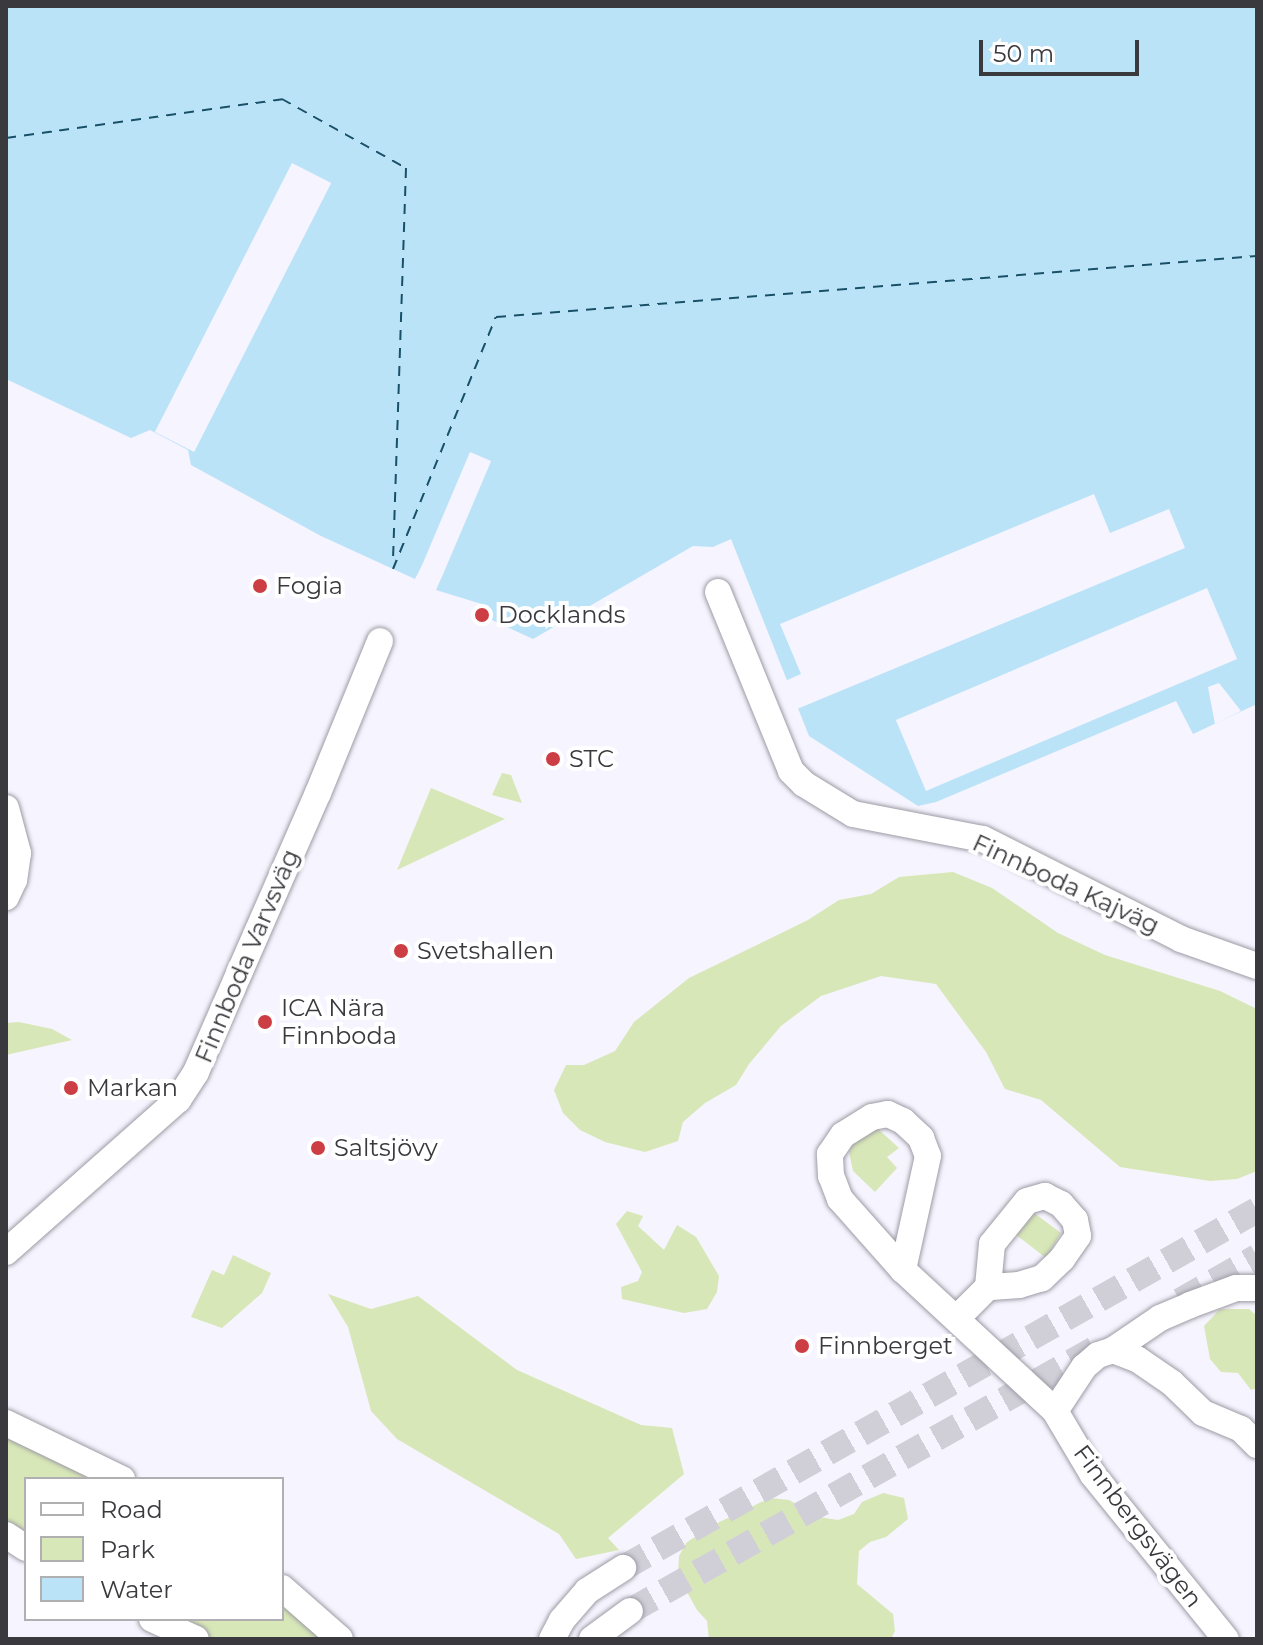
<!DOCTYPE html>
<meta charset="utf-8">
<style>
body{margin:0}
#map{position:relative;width:1263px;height:1645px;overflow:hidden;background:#f6f4fe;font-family:Montserrat,sans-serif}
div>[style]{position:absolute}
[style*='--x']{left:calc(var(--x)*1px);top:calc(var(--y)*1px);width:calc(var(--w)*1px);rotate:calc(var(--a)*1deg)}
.green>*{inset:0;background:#d8e7b7}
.water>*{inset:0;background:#bbe3f8}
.pier>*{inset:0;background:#f6f4fe;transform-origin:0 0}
.ferry>*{height:2px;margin-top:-1px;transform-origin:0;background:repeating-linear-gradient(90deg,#185067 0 10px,transparent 0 18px)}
.minor-tunnel>*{height:26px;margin-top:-13px;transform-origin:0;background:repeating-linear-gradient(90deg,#d0cfd8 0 26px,transparent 0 39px)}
.roads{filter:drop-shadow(0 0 2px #9d9ba5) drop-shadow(0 0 2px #9d9ba5)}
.minor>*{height:26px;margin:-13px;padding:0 13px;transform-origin:13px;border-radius:13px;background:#fff}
.dots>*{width:22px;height:22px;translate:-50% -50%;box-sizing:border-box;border:4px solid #fff;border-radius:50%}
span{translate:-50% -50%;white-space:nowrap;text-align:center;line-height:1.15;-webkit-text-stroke:8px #fff;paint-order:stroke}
.poi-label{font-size:24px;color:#3a3a3e}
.left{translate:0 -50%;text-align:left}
.street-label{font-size:24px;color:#3a3a3e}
.frame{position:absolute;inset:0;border:8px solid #3a3a3e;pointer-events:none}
.legend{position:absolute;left:24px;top:1477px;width:260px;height:144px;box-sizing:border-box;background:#fff;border:2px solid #b0b0b2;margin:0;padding:10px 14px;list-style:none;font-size:24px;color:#3a3a3e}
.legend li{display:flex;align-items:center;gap:16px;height:40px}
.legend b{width:40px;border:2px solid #b0b0b2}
.scale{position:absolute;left:979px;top:40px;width:160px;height:36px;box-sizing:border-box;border:4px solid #3a3a3e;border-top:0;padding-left:10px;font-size:24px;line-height:28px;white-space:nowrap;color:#3a3a3e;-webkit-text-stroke:6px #fff;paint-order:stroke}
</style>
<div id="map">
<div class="green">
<div style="clip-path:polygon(502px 773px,511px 775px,522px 803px,492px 795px)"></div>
<div style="clip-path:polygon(431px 788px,505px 819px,397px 870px)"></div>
<div style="clip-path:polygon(953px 872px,992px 888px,1058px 933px,1105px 955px,1220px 991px,1257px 1009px,1257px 1171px,1237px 1179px,1210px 1181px,1120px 1167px,1041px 1100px,1005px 1089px,986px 1052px,936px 984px,881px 976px,821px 996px,781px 1026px,749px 1064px,736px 1085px,705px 1103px,683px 1122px,678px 1141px,645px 1152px,605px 1142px,580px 1130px,563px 1113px,554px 1090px,566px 1065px,584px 1065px,615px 1051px,634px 1022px,689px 978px,808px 920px,839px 900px,871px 894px,899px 877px)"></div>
<div style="clip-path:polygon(19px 1022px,52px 1029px,72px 1040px,6px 1055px,6px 1023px)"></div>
<div style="clip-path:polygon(877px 1128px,899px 1148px,887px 1157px,897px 1168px,875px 1192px,853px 1171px,849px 1152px,855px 1137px)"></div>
<div style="clip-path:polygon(1030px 1210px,1061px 1233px,1046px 1258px,1011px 1231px)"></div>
<div style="clip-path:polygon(627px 1211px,643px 1216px,638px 1226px,664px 1250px,677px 1225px,696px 1237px,719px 1276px,717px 1292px,707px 1309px,684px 1313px,622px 1299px,621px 1287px,638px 1281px,642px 1272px,616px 1224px)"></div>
<div style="clip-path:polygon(233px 1255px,271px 1273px,262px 1293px,222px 1328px,191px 1317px,212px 1270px,224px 1275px)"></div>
<div style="clip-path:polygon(328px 1294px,371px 1309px,418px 1296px,517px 1370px,641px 1425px,672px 1428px,684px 1474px,608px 1538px,619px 1550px,576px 1559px,559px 1534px,397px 1439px,371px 1411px,348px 1327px)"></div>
<div style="clip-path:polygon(1220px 1309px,1249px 1309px,1257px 1316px,1257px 1388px,1251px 1390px,1238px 1373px,1221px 1372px,1210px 1359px,1204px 1326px)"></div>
<div style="clip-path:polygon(6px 1434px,100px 1479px,26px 1479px,26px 1540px,6px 1527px)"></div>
<div style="clip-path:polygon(883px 1493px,904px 1498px,908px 1519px,886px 1537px,870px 1542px,859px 1551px,857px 1584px,893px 1614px,895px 1631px,891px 1639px,709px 1639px,707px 1621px,697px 1610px,678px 1576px,679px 1556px,686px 1543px,709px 1527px,770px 1498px,789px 1500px,819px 1517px,838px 1520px,854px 1514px,862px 1502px)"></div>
<div style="clip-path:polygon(282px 1600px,324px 1639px,212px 1639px,168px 1619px,282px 1619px)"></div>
</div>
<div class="water">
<div style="clip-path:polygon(6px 6px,1257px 6px,1257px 704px,1193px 734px,1176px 701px,936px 802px,918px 806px,809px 736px,731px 539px,713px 547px,693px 546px,533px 639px,492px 620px,485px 605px,436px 590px,444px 572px,423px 563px,415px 579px,393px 569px,321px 536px,191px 465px,188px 450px,150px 430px,131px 438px,6px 379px)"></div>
</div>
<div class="pier">
<div style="left:292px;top:163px;width:44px;height:302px;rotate:27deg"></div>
<div style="left:470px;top:452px;width:23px;height:121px;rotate:23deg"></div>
<div style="clip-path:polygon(1094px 494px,1110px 533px,1169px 509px,1185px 548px,797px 709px,785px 681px,801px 674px,780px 624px)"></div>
<div style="left:1207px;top:588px;width:77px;height:338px;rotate:67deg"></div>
<div style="clip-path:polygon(1219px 683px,1241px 711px,1215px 724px,1208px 687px)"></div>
</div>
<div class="ferry">
<div style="--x:6;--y:138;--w:279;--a:-8"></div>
<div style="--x:282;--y:99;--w:142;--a:29.1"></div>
<div style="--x:406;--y:168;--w:396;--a:91.9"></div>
<div style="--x:393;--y:569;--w:272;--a:-67.8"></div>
<div style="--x:496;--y:317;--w:763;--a:-4.58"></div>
</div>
<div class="minor-tunnel">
<div style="--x:1180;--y:1301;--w:89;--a:-29.7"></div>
<div style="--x:623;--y:1568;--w:728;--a:-29.45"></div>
<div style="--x:630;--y:1611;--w:540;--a:-29.42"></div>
</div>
<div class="roads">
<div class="minor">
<div style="--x:718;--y:592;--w:193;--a:67.8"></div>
<div style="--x:791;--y:771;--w:18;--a:45"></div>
<div style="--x:804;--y:784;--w:57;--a:31.5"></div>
<div style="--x:853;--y:814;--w:132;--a:10.9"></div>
<div style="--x:983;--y:839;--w:222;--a:26.8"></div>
<div style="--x:1181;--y:939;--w:81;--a:19.6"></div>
<div style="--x:6;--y:808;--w:47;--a:75.1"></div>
<div style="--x:18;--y:853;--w:27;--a:98"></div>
<div style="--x:14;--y:880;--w:19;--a:115"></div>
<div style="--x:6;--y:1252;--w:230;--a:-41.5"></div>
<div style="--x:178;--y:1100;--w:33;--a:-57"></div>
<div style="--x:196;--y:1072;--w:305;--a:-66.4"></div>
<div style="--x:318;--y:793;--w:164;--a:-67.8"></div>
<div style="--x:903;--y:1270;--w:95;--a:-131.6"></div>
<div style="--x:840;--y:1199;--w:25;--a:-111"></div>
<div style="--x:831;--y:1176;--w:22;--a:-93"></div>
<div style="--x:830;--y:1154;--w:23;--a:-56"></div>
<div style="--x:843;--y:1135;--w:34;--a:-32"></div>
<div style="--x:872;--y:1117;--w:16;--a:-11"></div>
<div style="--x:888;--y:1114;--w:17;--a:25"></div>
<div style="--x:903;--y:1121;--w:25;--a:43"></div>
<div style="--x:921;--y:1138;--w:19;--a:69"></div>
<div style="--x:928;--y:1156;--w:117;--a:102.4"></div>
<div style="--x:903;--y:1270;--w:207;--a:42.8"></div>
<div style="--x:1055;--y:1411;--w:74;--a:59.3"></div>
<div style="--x:1093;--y:1475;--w:211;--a:51"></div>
<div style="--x:957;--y:1318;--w:44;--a:-45"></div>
<div style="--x:988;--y:1287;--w:43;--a:-84.7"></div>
<div style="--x:992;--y:1244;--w:55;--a:-50.9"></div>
<div style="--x:1027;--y:1201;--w:19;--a:-16"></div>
<div style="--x:1045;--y:1196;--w:18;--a:27"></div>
<div style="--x:1061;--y:1204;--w:21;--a:49"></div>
<div style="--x:1075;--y:1220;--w:16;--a:79"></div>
<div style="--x:1078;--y:1236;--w:28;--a:125"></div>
<div style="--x:1062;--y:1259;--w:28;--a:136"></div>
<div style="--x:1042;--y:1278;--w:24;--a:163"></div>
<div style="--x:1019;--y:1285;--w:31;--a:176"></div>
<div style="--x:1113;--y:1350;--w:57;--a:-34.2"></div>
<div style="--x:1160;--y:1318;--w:33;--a:-23"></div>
<div style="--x:1190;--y:1305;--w:49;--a:-20.3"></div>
<div style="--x:1236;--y:1288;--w:21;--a:0"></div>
<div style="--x:1055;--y:1411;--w:53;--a:-56.6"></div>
<div style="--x:1084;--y:1367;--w:18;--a:-41"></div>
<div style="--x:1098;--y:1355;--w:16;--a:-18"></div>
<div style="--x:1113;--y:1350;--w:26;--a:21"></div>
<div style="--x:1137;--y:1359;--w:42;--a:34.4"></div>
<div style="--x:1172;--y:1383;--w:43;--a:44.1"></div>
<div style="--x:1203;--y:1413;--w:41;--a:22.8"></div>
<div style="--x:1241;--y:1429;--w:23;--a:45"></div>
<div style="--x:6;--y:1423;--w:129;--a:25.8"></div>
<div style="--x:6;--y:1535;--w:24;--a:33"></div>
<div style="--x:282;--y:1588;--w:77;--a:41.3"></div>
<div style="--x:152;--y:1619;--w:48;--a:24.4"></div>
<div style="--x:552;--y:1639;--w:21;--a:-62"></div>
<div style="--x:562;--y:1620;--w:38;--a:-49"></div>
<div style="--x:587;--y:1591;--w:43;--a:-32.6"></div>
<div style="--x:592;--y:1639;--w:47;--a:-36.4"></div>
</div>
</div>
<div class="dots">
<div style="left:260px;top:586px;background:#cd3e44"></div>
<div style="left:482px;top:615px;background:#cd3e44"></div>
<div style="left:553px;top:759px;background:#cd3e44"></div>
<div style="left:401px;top:951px;background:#cd3e44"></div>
<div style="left:265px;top:1022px;background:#cd3e44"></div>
<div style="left:71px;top:1088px;background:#cd3e44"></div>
<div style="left:318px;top:1148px;background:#cd3e44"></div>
<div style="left:802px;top:1346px;background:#cd3e44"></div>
</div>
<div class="poi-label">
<span class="left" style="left:276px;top:586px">Fogia</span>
<span class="left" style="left:498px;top:615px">Docklands</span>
<span class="left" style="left:569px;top:759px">STC</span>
<span class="left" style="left:417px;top:951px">Svetshallen</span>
<span class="left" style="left:281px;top:1022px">ICA Nära<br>Finnboda</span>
<span class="left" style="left:87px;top:1088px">Markan</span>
<span class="left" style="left:334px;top:1148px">Saltsjövy</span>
<span class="left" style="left:818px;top:1346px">Finnberget</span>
</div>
<div class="street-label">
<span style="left:1066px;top:884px;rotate:25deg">Finnboda Kajväg</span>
<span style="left:247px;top:956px;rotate:-67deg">Finnboda Varvsväg</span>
<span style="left:1138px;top:1526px;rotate:53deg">Finnbergsvägen</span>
</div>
<div class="frame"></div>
<ul class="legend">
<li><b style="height:10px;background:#fff"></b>Road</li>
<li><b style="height:22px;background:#d8e7b7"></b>Park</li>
<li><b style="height:22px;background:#bbe3f8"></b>Water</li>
</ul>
<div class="scale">50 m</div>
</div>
